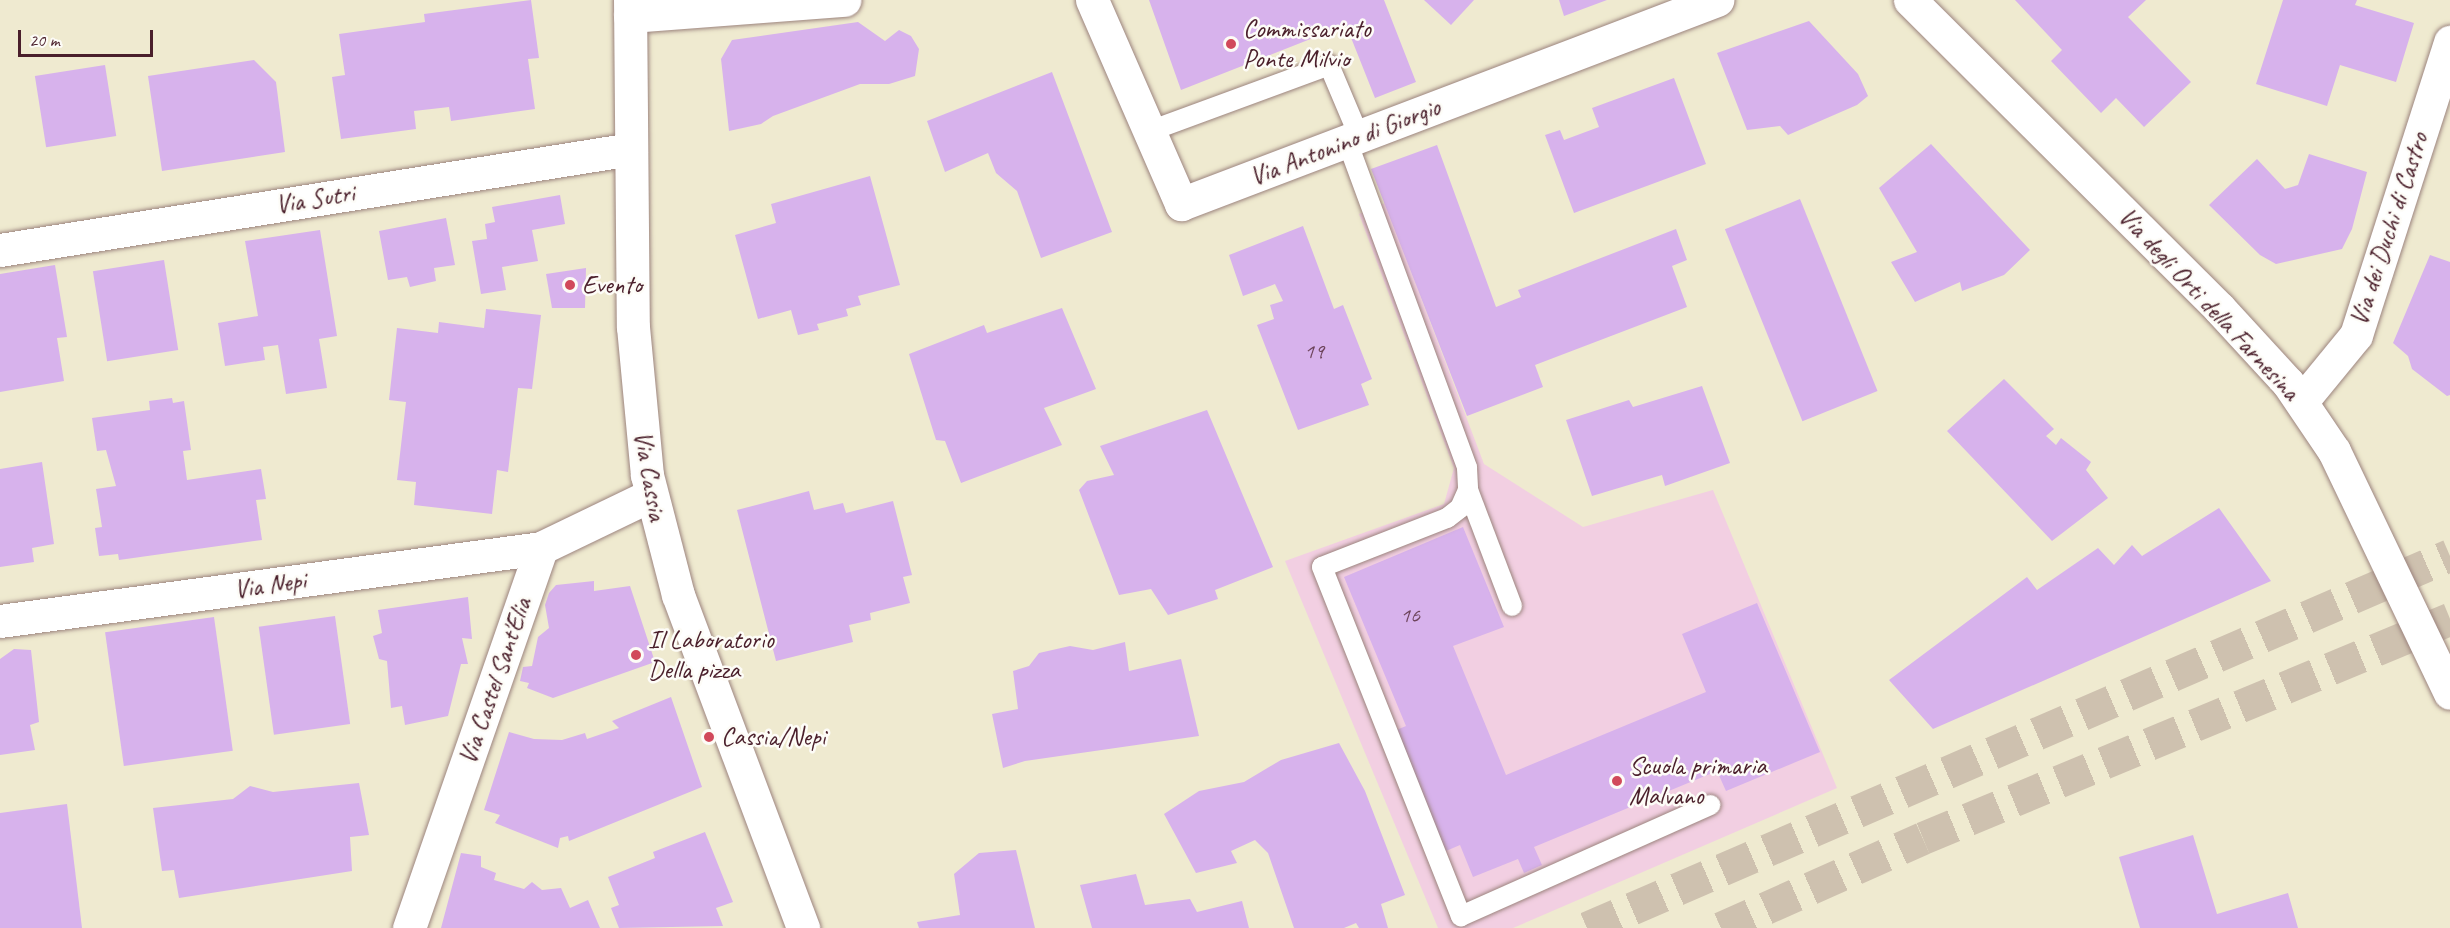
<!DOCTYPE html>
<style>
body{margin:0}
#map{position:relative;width:2450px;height:928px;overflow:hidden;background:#efead0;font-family:Caveat,sans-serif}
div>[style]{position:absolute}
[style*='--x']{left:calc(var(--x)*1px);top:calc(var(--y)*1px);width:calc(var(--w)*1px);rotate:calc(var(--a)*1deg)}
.built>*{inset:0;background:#f2cfe2}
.building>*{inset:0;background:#d7b2ec;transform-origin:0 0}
.highway-tunnel>*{height:33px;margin-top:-16.5px;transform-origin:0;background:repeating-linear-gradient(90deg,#cec1af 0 33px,transparent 0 49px)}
.roads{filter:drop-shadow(0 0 2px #9c847e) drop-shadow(0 0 2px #9c847e)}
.lane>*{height:20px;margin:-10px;padding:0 10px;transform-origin:10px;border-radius:10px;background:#fff}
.street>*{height:33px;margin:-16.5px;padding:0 16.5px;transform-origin:16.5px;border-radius:16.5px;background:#fff}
.secondary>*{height:33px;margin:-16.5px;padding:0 16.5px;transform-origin:16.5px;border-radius:16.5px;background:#fff}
.dots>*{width:16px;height:16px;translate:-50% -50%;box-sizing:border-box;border:3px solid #fdfcf7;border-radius:50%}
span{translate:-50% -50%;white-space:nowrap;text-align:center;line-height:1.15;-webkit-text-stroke:5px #fdfcf7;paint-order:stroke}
.number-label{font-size:22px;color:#6d445b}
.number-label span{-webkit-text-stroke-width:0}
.poi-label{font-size:26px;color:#4a1f2b}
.left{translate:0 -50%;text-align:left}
.street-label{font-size:26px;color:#4a1f2b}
.scale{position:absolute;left:18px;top:30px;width:135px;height:27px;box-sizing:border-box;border:3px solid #4a1f2b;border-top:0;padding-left:8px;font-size:18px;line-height:21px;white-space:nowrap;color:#4a1f2b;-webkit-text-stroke:4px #fdfcf7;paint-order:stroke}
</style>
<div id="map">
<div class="built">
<div style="clip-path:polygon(1385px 203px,1484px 464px,1583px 527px,1713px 490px,1837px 788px,1513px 928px,1438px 928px,1285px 561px,1444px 504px,1454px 468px,1359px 214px)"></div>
</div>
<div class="building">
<div style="clip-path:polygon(531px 0,539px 58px,528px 59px,535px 109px,451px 121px,449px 107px,414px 111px,416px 129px,341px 139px,332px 77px,345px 75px,339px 34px,425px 22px,424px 14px)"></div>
<div style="clip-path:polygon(1149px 0,1384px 0,1416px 82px,1375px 98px,1346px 25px,1181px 90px)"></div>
<div style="clip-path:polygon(1424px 0,1474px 0,1451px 25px)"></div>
<div style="clip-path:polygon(1559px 0,1607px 0,1564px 16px)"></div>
<div style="clip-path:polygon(2015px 0,2146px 0,2128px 17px,2191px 82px,2144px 127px,2116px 98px,2101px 113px,2051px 61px,2062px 50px)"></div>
<div style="clip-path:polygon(2283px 0,2357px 0,2355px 5px,2414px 23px,2396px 82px,2340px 65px,2327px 106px,2256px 84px)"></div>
<div style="clip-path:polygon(1809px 21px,1858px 74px,1868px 96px,1857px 105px,1788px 135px,1780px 126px,1747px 130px,1717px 53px)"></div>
<div style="clip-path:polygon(858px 22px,885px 41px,899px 30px,911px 36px,919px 49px,915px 76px,889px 84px,860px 84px,773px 116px,761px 124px,729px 131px,721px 59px,732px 40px)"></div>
<div style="clip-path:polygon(254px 60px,276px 82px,285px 152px,162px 171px,148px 76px)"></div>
<div style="left:105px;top:65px;width:72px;height:71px;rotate:81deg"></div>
<div style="clip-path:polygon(1052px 72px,1112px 232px,1041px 258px,1017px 191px,996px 173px,988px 153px,945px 172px,927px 121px)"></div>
<div style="clip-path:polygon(1674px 78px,1706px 164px,1574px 213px,1545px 135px,1560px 130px,1564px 140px,1599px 127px,1592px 108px)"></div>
<div style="clip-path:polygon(1931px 144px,2030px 250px,2004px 275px,1962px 291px,1960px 282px,1915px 302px,1891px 262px,1917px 252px,1879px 188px)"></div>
<div style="clip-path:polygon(1437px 145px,1496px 307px,1521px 297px,1518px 290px,1676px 229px,1687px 260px,1672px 266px,1687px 307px,1535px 365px,1543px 387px,1467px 416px,1371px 169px)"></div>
<div style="clip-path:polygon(2309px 154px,2367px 172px,2352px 229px,2342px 249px,2276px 264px,2260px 255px,2209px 205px,2257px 159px,2285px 189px,2298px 185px)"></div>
<div style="clip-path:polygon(870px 176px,900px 285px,858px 296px,861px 305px,846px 309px,848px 316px,817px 324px,819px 330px,798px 335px,791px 310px,758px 319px,735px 235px,776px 223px,771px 204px)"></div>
<div style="clip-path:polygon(560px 195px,565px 224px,532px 230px,538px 261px,502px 267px,506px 290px,481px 294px,472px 241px,487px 239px,485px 224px,495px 222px,492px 207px)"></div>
<div style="left:1800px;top:199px;width:207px;height:81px;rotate:68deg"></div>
<div style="clip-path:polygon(446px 218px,455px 265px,434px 268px,436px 281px,410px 287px,407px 277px,388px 280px,379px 231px)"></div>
<div style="clip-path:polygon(1303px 226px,1334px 309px,1343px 305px,1372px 379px,1361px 384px,1369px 405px,1298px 430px,1257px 325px,1274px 319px,1270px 305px,1283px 301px,1275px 284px,1243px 296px,1229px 255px)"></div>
<div style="clip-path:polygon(320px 230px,337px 336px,319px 339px,327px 388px,286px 394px,278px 345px,263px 347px,265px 360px,225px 366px,218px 323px,258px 316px,245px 241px)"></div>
<div style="clip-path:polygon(2430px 255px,2450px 262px,2450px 395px,2447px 396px,2412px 369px,2408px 356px,2393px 343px)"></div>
<div style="left:164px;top:260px;width:91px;height:72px;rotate:81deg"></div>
<div style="clip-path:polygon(55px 265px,67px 337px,57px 338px,64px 381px,0 392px,0 274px)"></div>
<div style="clip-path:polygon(586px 268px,585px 308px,552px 308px,546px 274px)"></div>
<div style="clip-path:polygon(1062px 308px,1096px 389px,1044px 408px,1062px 445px,961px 483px,945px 441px,936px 440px,909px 354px,984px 325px,987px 333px)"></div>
<div style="clip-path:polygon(486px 309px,541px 315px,532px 389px,518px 388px,508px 472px,497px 470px,492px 514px,414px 505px,416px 482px,397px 480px,406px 402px,389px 400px,397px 328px,438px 333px,439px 322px,484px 328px)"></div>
<div style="clip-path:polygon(2004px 379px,2054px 429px,2046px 436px,2056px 445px,2061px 438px,2091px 462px,2086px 470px,2108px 498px,2052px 541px,1947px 431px)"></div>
<div style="clip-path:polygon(1702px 386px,1730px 463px,1665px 486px,1662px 475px,1592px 496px,1566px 420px,1629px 400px,1633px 407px)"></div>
<div style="clip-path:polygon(172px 398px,173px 403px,184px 401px,191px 450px,183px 451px,187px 480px,261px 469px,266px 499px,256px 500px,262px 540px,119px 560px,118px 554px,99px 556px,95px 528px,102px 527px,96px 489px,116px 486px,106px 450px,97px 451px,92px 418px,150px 410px,149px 401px)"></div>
<div style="clip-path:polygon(1207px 410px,1273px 567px,1215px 590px,1218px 599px,1168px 615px,1151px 589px,1119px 595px,1079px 490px,1087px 481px,1114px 475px,1100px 446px)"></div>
<div style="clip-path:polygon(42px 462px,54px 544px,32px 548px,34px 562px,0 567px,0 469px)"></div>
<div style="clip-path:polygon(809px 491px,814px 510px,843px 503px,846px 513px,893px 501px,912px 575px,903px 577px,910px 603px,870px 613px,871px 620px,849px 625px,853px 642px,776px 661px,737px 510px)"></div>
<div style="clip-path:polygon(2219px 508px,2271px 581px,1933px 729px,1889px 680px,2027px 577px,2037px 590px,2098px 548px,2114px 565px,2132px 545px,2142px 556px)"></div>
<div style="clip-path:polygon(1463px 527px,1504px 627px,1453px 646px,1506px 775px,1706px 692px,1682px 634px,1757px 603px,1820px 752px,1726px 791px,1717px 771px,1534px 847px,1542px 865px,1524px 873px,1518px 859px,1473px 877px,1460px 845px,1446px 851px,1394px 731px,1406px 726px,1344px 577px)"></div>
<div style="clip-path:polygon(594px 581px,594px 591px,630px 586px,655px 662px,553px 698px,527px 688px,529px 683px,520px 681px,523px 667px,532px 666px,538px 637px,549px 628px,545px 605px,549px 593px,556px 585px)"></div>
<div style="clip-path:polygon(468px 597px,472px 639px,462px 638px,468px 664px,461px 664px,448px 716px,405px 725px,402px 706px,391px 708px,387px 661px,379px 659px,373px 636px,382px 633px,378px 610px)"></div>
<div style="left:335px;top:616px;width:109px;height:77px;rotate:82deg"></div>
<div style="left:214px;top:617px;width:135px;height:110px;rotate:82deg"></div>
<div style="clip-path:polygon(1125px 642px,1129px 671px,1181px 659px,1199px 736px,1025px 761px,1003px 768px,992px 714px,1018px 709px,1013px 671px,1029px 666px,1039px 653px,1070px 646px,1093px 650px)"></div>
<div style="clip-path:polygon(14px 649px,31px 650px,39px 722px,30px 725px,35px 750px,0 755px,0 659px)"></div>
<div style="clip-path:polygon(671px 697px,702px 787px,569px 841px,568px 836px,560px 838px,558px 848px,495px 823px,500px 815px,484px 810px,509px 732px,534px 739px,562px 740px,585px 733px,587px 739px,619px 728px,612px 721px)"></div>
<div style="clip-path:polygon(1339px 743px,1365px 791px,1405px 895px,1381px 904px,1388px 928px,1359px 928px,1356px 923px,1344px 928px,1294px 928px,1268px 853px,1255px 840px,1231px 851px,1237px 863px,1196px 873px,1164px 814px,1199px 791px,1244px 782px,1281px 760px)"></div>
<div style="clip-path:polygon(359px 783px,369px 835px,350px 837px,352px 871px,179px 898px,174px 870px,162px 871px,153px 808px,233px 799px,250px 786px,273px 792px)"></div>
<div style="clip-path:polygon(67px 804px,82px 928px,0 928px,0 813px)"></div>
<div style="clip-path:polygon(705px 832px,733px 902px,716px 908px,723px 926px,619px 928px,611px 908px,619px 905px,608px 877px,655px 858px,653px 852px)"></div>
<div style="clip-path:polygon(2193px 835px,2217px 914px,2288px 893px,2298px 928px,2140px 928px,2119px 857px)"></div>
<div style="clip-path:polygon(1016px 850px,1035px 928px,919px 928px,917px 922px,960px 915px,954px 874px,979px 853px)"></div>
<div style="clip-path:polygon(461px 853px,481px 856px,481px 867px,496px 873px,494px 880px,524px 889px,532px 882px,542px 890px,561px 888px,570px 908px,588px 900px,600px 928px,441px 928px)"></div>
<div style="clip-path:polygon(1136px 874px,1145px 905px,1190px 899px,1197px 912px,1242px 901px,1249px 928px,1092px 928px,1080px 885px)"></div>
</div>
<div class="highway-tunnel">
<div style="--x:1587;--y:928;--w:940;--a:-23.37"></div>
<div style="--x:1721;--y:928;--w:221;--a:-24"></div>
<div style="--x:1923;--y:838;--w:571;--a:-22.57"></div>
</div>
<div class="roads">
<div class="lane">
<div style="--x:1150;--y:131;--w:191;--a:-20.2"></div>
<div style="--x:1329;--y:65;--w:77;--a:67.1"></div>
<div style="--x:1347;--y:141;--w:348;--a:69.8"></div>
<div style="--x:1467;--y:468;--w:22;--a:87"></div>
<div style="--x:1468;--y:490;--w:20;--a:114"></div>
<div style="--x:1460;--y:508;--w:16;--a:142"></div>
<div style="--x:1447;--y:518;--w:134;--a:158.6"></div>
<div style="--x:1322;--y:567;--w:376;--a:68.3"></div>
<div style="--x:1461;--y:916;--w:273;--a:-24"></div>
<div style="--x:1468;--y:490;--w:124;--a:69.2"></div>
</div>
<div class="street">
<div style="--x:1092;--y:0;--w:223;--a:66.4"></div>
<div style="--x:1181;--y:204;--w:574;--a:-20.84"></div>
<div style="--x:630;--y:16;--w:215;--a:-4.3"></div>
<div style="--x:0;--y:250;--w:639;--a:-9.09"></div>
<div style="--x:2302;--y:401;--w:85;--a:-50.7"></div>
<div style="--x:2356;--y:335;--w:308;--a:-72.2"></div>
<div style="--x:0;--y:621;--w:546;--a:-7.68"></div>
<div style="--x:409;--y:928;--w:402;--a:-70.8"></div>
<div style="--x:541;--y:548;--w:122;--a:-25.7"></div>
</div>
<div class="secondary">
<div style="--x:630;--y:0;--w:327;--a:89.5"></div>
<div style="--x:633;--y:327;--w:149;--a:84.6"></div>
<div style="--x:647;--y:475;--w:124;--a:75.5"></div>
<div style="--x:678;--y:595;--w:356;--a:69.4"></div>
<div style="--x:1910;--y:0;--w:436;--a:44.9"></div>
<div style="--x:2219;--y:308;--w:102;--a:47.4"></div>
<div style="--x:2288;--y:383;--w:82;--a:55.9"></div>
<div style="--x:2334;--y:451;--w:268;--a:64.4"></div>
</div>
</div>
<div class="dots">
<div style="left:1231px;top:44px;background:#d1495b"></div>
<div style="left:570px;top:285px;background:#d1495b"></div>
<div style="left:636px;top:655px;background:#d1495b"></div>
<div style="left:709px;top:737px;background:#d1495b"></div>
<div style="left:1617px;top:781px;background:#d1495b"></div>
</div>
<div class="number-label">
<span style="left:1314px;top:352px">19</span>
<span style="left:1410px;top:616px">16</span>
</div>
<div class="poi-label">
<span class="left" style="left:1243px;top:44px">Commissariato<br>Ponte Milvio</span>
<span class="left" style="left:582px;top:285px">Evento</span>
<span class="left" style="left:648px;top:655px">Il Laboratorio<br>Della pizza</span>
<span class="left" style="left:721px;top:737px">Cassia/Nepi</span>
<span class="left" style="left:1629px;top:781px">Scuola primaria<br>Malvano</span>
</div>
<div class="street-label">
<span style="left:1345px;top:142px;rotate:-21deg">Via Antonino di Giorgio</span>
<span style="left:315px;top:199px;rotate:-9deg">Via Sutri</span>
<span style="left:2389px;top:229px;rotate:-72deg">Via dei Duchi di Castro</span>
<span style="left:2209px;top:304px;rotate:47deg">Via degli Orti della Farnesina</span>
<span style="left:650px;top:476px;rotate:80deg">Via Cassia</span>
<span style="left:270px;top:585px;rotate:-8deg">Via Nepi</span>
<span style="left:495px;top:681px;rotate:-71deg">Via Castel Sant'Elia</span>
</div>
<div class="scale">20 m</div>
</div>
